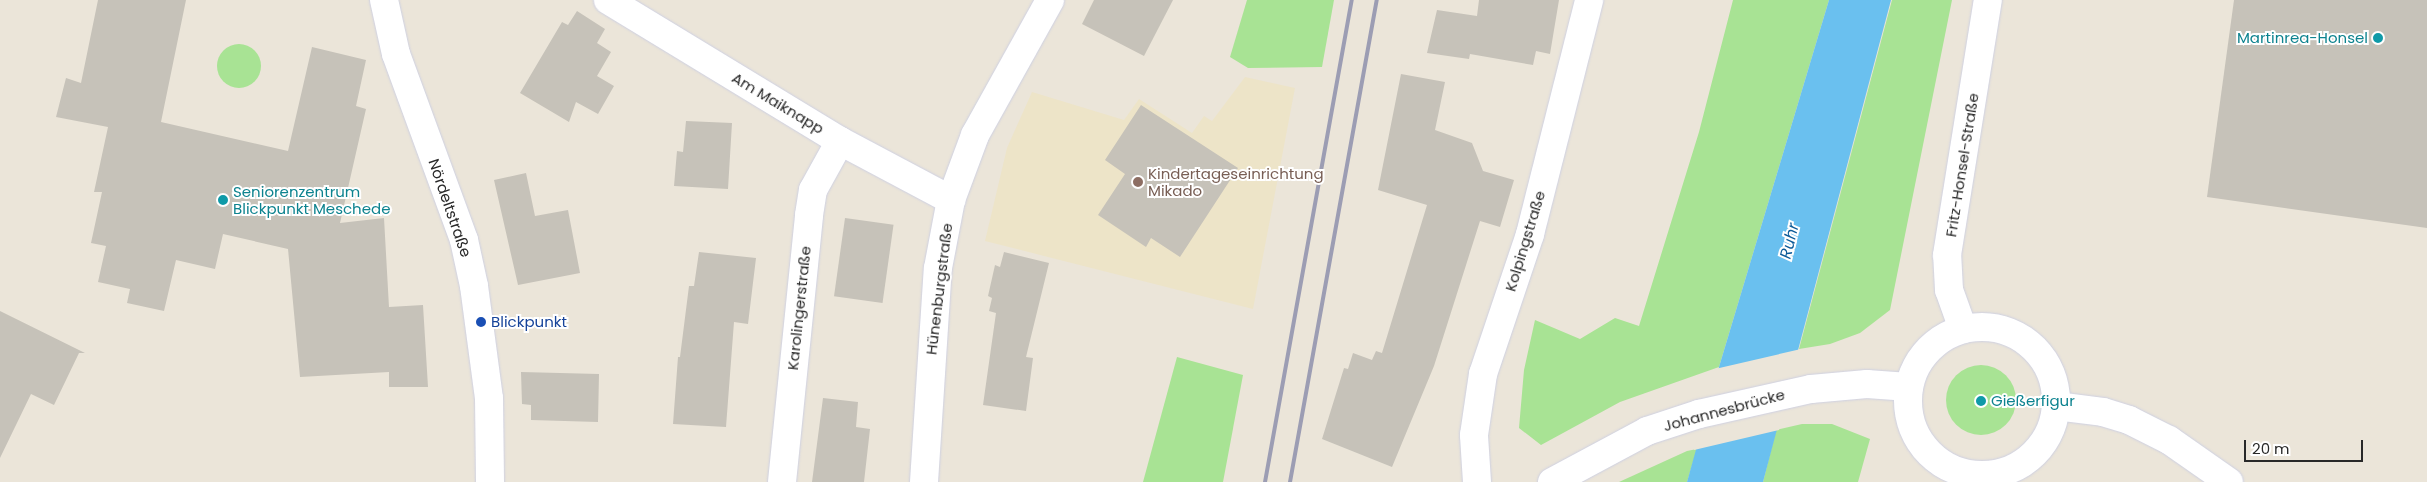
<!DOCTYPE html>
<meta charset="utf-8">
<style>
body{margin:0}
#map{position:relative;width:2427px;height:482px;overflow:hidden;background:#ebe5d9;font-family:Poppins,sans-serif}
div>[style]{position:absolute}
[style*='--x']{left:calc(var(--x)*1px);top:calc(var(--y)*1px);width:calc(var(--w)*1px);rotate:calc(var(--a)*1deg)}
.education>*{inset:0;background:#ede4c8}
.green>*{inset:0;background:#a8e394}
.round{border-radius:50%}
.water>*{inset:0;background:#6ac0ef}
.pier>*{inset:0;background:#ebe5d9}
.building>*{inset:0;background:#c6c2b9;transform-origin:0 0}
.roads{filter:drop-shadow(0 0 1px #ced0e1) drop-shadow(0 0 1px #ced0e1)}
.minor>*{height:28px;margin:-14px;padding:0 14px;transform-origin:14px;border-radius:14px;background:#fff}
.minor>.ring{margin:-14px;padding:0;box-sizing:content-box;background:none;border:28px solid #fff;border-radius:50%}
.rail>*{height:4px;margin:-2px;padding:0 2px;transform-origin:2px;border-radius:2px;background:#9c9db3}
.dots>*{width:14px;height:14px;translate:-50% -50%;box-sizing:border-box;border:2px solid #fff;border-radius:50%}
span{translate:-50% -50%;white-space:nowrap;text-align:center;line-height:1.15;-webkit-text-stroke:4px #fff;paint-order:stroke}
.culture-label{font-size:15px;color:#0d838f}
.right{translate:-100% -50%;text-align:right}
.left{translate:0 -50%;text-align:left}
.street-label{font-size:15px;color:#282828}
.education-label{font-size:15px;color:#785e54}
.transit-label{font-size:15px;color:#164399}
.water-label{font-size:16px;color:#0c5b98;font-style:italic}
.scale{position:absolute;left:2244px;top:440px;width:119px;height:22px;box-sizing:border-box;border:2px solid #282828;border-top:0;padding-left:6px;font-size:15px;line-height:18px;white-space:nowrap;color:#282828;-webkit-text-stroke:4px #fff;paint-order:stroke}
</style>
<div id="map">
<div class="education">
<div style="clip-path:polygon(1245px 77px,1295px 88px,1253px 309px,985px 241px,1007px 148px,1032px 92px,1124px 120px,1139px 99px,1192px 133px,1204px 116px,1212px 121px)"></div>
</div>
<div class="green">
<div style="clip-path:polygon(1247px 0,1334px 0,1322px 67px,1248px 68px,1230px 57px)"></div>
<div style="clip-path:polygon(1733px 0,1829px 0,1719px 367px,1620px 402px,1541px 445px,1519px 428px,1524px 370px,1535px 320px,1580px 339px,1615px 318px,1639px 326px,1699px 132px)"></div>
<div style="clip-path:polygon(1892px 0,1952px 0,1890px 310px,1860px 333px,1830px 344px,1799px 349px)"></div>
<div class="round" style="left:217px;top:44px;width:44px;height:44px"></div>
<div style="clip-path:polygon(1177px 357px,1243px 375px,1223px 482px,1143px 482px)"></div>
<div class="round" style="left:1946px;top:365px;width:70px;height:70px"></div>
<div style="clip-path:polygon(1802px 424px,1832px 424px,1870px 439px,1858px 482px,1763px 482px,1776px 430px)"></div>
<div style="clip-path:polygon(1697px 449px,1687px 482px,1619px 482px,1687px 451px)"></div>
</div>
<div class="water">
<div style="clip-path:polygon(1829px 0,1891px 0,1763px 482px,1687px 482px,1719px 367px)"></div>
</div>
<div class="pier">
<div style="clip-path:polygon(1801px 349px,1779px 430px,1694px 450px,1715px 369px)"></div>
</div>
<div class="building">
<div style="clip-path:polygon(98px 0,186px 0,161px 122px,288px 151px,312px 47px,366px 60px,356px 106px,366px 109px,340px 223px,384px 218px,389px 307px,423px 305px,428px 387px,389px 387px,389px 372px,300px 377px,288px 249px,223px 234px,215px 269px,176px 260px,164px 311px,127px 303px,130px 289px,98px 282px,106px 246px,91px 243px,102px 192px,94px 192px,108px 127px,56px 117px,66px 78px,81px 83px)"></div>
<div style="clip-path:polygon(1094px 0,1173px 0,1144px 56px,1082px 24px)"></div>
<div style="clip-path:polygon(1479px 0,1559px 0,1550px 54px,1536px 51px,1533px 65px,1470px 54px,1469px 59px,1427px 53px,1437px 10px,1477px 16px)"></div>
<div style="clip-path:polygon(2234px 0,2427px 0,2427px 228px,2207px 197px)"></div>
<div style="clip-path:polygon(577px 11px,605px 29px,597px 43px,611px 52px,597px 76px,614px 86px,598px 114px,576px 102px,569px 122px,520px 93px,562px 22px,568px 25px)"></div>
<div style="clip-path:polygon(1401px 74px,1445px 82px,1435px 130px,1472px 143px,1483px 171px,1514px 180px,1500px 227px,1480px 221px,1434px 366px,1392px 467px,1322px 439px,1344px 368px,1348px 369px,1353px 353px,1372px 360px,1376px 351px,1382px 353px,1427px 205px,1378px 190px)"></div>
<div style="clip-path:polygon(1141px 105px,1238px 168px,1180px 257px,1151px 238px,1146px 247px,1098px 215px,1125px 174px,1105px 160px)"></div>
<div style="clip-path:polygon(686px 121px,732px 123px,728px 189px,674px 186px,677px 151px,683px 152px)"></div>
<div style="clip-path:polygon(526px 173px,535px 216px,568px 210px,580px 273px,518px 285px,494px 180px)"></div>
<div style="left:845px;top:218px;width:49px;height:79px;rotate:8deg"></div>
<div style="clip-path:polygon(699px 252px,756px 258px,748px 324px,734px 322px,726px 427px,673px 424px,678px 357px,680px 357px,689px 286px,694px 286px)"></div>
<div style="clip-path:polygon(1004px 252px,1049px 263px,1026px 357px,1033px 358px,1026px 411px,983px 405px,996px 313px,989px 311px,992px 298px,988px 296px,995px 265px,1000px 267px)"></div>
<div style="clip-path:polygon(0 311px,85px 353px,79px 353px,54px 405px,31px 394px,0 458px)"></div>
<div style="clip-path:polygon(521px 372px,599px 374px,598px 422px,531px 420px,531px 405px,522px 404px)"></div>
<div style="clip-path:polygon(823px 398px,858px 402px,856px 427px,870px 429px,864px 482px,812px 482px)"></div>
</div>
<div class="roads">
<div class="minor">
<div style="--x:384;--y:0;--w:55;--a:77.5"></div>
<div style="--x:396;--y:54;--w:198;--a:69.9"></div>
<div style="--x:464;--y:240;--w:47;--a:77.7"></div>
<div style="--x:474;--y:286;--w:113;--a:82.4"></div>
<div style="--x:489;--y:398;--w:84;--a:89.3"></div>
<div style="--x:608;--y:0;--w:271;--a:31.3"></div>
<div style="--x:840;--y:141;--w:126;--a:28"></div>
<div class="ring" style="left:1908px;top:327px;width:120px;height:120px"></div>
<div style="--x:1963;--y:329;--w:41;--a:-109.7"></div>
<div style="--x:1949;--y:290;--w:35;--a:-93"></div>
<div style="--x:1947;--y:255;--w:258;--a:-80.9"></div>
<div style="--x:2056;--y:406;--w:47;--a:7.3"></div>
<div style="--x:2103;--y:412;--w:27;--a:17"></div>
<div style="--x:2129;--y:420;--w:45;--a:26.6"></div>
<div style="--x:2169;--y:440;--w:73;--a:35"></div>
<div style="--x:782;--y:482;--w:268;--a:-84.2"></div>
<div style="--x:809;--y:215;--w:25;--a:-81"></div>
<div style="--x:813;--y:190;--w:56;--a:-61.1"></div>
<div style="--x:924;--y:482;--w:214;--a:-86.3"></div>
<div style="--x:938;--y:268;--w:69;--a:-79.2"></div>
<div style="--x:951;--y:200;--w:69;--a:-69.7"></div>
<div style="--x:975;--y:135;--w:154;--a:-60.9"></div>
<div style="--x:1477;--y:482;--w:47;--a:-93.7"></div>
<div style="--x:1474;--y:435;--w:62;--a:-81.6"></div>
<div style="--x:1483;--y:374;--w:148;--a:-71.4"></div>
<div style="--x:1530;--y:234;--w:241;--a:-75.8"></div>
<div style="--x:1552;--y:482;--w:108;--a:-28.2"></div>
<div style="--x:1647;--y:431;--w:55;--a:-18.1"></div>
<div style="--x:1699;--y:414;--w:115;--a:-12.6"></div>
<div style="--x:1811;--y:389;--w:56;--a:-5.1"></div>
<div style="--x:1867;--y:384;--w:42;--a:4.1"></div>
</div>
</div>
<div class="rail">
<div style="--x:1265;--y:482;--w:490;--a:-79.8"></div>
<div style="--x:1290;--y:482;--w:490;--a:-79.8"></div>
</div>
<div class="dots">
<div style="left:2378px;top:38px;background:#0f9aa8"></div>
<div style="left:1138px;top:182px;background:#8d6e63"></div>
<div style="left:223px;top:200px;background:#0f9aa8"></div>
<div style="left:481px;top:322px;background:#1a4fb4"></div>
<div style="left:1981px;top:401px;background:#0f9aa8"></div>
</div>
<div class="culture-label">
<span class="right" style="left:2368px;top:38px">Martinrea-Honsel</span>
<span class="left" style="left:233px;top:200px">Seniorenzentrum<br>Blickpunkt Meschede</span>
<span class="left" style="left:1991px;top:401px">Gießerfigur</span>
</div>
<div class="street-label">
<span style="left:778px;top:103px;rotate:31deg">Am Maiknapp</span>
<span style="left:1962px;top:165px;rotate:-81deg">Fritz-Honsel-Straße</span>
<span style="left:450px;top:208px;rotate:71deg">Nördeltstraße</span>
<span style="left:1525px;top:241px;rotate:-73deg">Kolpingstraße</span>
<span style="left:939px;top:289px;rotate:-83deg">Hünenburgstraße</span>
<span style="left:799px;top:308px;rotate:-84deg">Karolingerstraße</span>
<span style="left:1724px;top:410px;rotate:-15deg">Johannesbrücke</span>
</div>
<div class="education-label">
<span class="left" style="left:1148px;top:182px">Kindertageseinrichtung<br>Mikado</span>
</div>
<div class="transit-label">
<span class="left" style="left:491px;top:322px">Blickpunkt</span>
</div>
<div class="water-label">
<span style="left:1790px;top:241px;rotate:-76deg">Ruhr</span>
</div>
<div class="scale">20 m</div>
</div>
